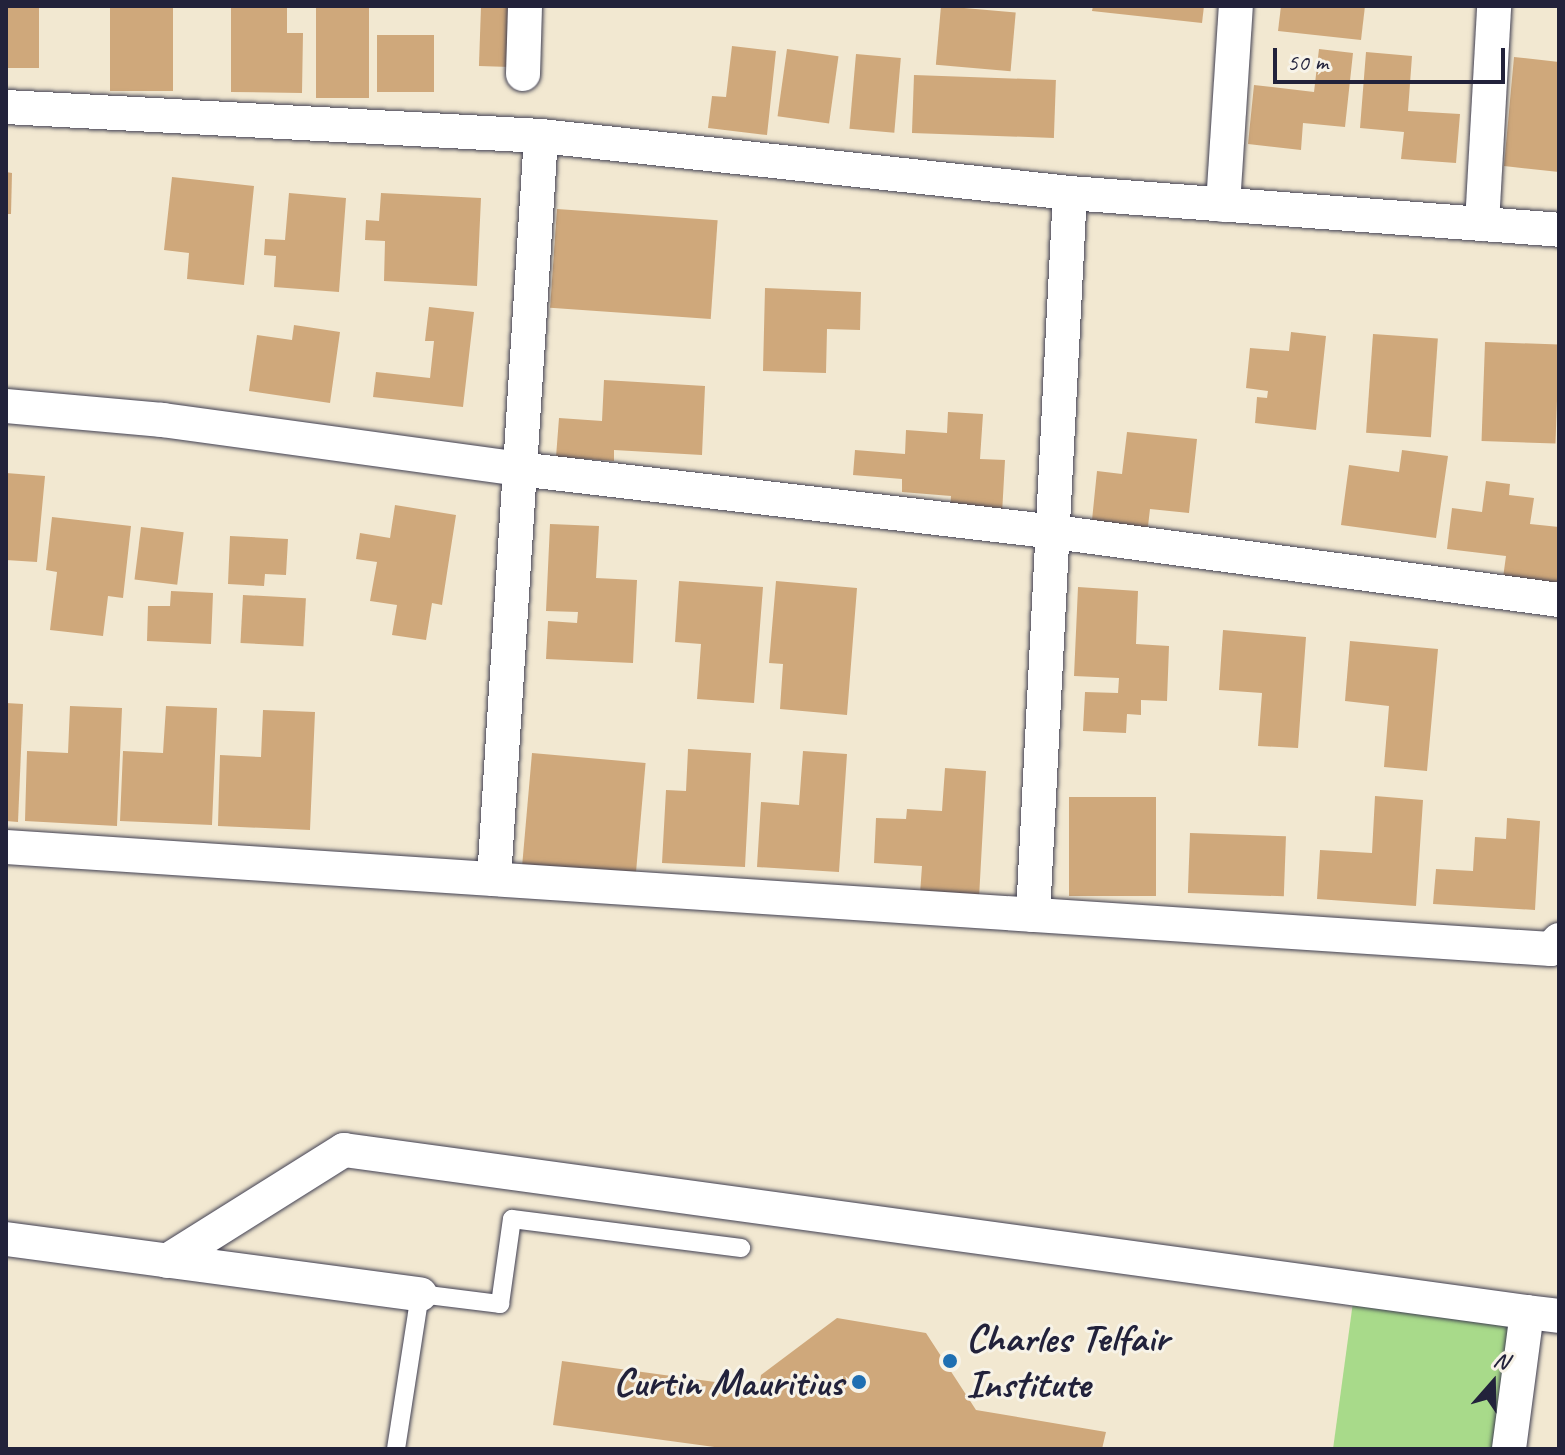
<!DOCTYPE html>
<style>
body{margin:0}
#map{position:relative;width:1565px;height:1455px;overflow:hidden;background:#f2e8d1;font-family:Caveat,sans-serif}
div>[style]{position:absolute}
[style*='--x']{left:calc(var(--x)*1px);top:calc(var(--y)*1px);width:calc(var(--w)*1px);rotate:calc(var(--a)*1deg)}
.green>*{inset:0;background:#a8da8a}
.building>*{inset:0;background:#cfa87b;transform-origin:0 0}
.roads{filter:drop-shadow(0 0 2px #414052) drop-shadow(0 0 2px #414052)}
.lane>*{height:18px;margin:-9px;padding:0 9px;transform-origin:9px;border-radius:9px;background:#fff}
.street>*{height:34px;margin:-17px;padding:0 17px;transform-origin:17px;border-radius:17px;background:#fff}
.dots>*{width:22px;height:22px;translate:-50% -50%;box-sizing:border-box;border:4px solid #f7f3e8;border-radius:50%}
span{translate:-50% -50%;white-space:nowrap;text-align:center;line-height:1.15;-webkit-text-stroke:6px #f7f3e8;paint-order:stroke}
.poi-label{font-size:40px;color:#22223b;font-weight:700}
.left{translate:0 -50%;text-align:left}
.right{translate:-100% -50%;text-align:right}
.frame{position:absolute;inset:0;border:8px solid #22223b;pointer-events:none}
.north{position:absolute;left:1453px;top:1343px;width:80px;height:80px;-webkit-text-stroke:6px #f7f3e8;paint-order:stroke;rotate:20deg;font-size:22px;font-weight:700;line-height:32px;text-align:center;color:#22223b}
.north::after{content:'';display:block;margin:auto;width:28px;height:36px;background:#22223b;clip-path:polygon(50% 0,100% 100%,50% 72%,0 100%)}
.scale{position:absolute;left:1273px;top:48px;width:232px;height:36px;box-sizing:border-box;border:4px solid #22223b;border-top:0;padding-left:10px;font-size:24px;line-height:28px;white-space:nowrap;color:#22223b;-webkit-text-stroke:6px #f7f3e8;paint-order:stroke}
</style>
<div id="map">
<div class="green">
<div style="clip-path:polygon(1356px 1280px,1513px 1305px,1493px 1449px,1333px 1449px)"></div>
</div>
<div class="building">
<div style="left:6px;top:6px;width:33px;height:62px"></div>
<div style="left:110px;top:6px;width:63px;height:85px"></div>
<div style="clip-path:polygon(231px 6px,287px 6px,287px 33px,303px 33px,302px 93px,231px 92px)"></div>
<div style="left:316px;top:6px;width:53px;height:92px"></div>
<div style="left:941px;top:6px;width:75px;height:59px;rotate:5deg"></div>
<div style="clip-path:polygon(1093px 6px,1204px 6px,1202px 23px,1092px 11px)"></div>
<div style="clip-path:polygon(1281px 6px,1365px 6px,1361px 40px,1278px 31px)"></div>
<div style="left:481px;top:7px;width:35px;height:59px;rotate:2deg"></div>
<div style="left:377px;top:35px;width:57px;height:57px"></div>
<div style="clip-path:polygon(732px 46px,776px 51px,767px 135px,708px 128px,712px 96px,726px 97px)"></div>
<div style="left:787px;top:49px;width:52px;height:68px;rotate:8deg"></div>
<div style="clip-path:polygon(1319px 49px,1353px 53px,1345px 127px,1303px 123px,1301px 150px,1248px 144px,1254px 85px,1314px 92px)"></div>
<div style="clip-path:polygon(1366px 52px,1412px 56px,1408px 111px,1460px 114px,1456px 163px,1401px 159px,1404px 132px,1360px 128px)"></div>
<div style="left:856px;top:54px;width:45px;height:75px;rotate:5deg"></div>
<div style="clip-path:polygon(1514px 57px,1559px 62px,1559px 172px,1504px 166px)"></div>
<div style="left:914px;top:75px;width:142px;height:58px;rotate:2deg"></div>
<div style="clip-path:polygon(6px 172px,12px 173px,11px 214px,6px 214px)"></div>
<div style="clip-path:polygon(172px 177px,254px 186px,244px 285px,187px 279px,189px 253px,164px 250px)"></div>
<div style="clip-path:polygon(289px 193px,346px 198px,339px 292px,274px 287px,276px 256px,264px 255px,265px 239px,285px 240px)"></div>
<div style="clip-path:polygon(381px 193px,481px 198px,477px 286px,384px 281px,385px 241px,365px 240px,366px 220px,379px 221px)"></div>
<div style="left:557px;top:209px;width:161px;height:99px;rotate:4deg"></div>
<div style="clip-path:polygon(765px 288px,861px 292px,860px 330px,827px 329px,826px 373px,763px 371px)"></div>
<div style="clip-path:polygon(429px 307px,474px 312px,463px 407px,373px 397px,376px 372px,430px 378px,434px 341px,425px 341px)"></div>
<div style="clip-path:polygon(294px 325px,340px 332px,330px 403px,249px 391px,257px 335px,292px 340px)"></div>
<div style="clip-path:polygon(1291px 332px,1326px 336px,1316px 430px,1255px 423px,1257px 397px,1267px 398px,1268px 391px,1246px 388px,1250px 348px,1289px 351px)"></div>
<div style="left:1373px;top:334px;width:65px;height:99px;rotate:4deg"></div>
<div style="left:1485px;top:342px;width:74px;height:99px;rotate:2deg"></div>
<div style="clip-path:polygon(604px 380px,705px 386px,702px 455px,614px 450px,614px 461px,556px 457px,559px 418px,602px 421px)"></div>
<div style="clip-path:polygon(948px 412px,983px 414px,980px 459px,1005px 460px,1002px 514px,950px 511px,951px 496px,902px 492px,902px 479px,853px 475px,855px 450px,905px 454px,906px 430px,947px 433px)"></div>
<div style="clip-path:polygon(1127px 432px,1197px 439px,1189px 513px,1150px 509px,1147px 535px,1091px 530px,1097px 471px,1122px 474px)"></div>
<div style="clip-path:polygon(1402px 450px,1448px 456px,1436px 538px,1341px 525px,1349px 465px,1399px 472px)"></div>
<div style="clip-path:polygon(6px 473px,45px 476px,37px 562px,6px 560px)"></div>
<div style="clip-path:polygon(1486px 481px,1510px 484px,1509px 495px,1534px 498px,1530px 524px,1559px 527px,1557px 591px,1502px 585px,1506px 556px,1447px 549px,1452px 508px,1482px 512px)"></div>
<div style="clip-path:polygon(395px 505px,456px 515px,442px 605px,432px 603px,426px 640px,392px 635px,397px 605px,370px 601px,377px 562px,356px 559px,360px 533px,390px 538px)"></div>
<div style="clip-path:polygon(52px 517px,131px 526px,123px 598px,108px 596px,103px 636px,50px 630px,57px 572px,46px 570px)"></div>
<div style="clip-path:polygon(550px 524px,599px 526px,596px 578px,637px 580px,633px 663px,546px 659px,548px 621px,577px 623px,578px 612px,546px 611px)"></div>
<div style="left:141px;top:527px;width:43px;height:53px;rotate:7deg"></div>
<div style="clip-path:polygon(230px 536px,288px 539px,286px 575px,265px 574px,264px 586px,228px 584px)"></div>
<div style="clip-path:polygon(679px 581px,763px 587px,754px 703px,697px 699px,701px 644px,675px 642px)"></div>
<div style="clip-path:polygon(776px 581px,857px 588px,847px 715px,780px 709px,783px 664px,769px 663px)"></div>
<div style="clip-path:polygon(1078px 587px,1138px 591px,1136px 644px,1169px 646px,1167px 701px,1141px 700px,1141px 715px,1127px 714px,1126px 733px,1083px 731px,1085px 692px,1118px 693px,1119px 678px,1074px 676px)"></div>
<div style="clip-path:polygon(171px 591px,213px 593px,211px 644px,147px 641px,148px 606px,170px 606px)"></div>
<div style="left:243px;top:595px;width:63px;height:48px;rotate:3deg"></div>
<div style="clip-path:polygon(1223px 630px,1306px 637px,1298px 748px,1258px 746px,1262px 693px,1219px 690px)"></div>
<div style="clip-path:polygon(1350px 641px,1438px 649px,1427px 771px,1384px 767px,1389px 706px,1345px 701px)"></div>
<div style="clip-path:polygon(6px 703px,23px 704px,18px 822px,6px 821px)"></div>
<div style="clip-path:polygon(70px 706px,122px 708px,117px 826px,25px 821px,27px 751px,68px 753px)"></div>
<div style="clip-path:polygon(166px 706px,217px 708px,212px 825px,120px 821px,123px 751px,163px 753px)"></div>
<div style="clip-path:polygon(263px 710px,315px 712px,310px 830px,218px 826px,220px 755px,261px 757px)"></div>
<div style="clip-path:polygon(688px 749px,751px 753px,745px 867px,662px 863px,666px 790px,686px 791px)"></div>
<div style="clip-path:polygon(803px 751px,847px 754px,839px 872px,757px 867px,761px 802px,799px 805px)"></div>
<div style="left:532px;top:753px;width:114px;height:112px;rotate:5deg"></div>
<div style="clip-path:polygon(945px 768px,986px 771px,979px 898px,920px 894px,922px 866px,874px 863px,876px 818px,906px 819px,907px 809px,942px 811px)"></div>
<div style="clip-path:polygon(1375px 796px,1423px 800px,1416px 906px,1317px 899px,1320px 850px,1372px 853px)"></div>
<div style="left:1069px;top:797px;width:87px;height:99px"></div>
<div style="clip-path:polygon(1507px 818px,1540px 821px,1535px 910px,1433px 904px,1436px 869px,1473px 871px,1475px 837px,1506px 839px)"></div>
<div style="left:1190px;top:833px;width:96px;height:60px;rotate:2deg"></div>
<div style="clip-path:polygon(837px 1318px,926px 1333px,976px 1410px,1106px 1432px,1102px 1449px,729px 1449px,553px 1425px,562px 1361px,759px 1388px,761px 1375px)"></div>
</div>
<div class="roads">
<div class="lane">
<div style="--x:396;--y:1449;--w:157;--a:-81.2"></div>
<div style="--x:420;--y:1294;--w:81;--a:7.1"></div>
<div style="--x:500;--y:1304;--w:86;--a:-82"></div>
<div style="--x:512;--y:1219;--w:231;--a:7.2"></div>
</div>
<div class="street">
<div style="--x:523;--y:74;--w:68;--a:-88.3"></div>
<div style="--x:6;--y:107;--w:536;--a:3.1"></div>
<div style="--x:541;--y:136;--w:532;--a:6.15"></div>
<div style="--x:1070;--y:193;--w:490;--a:4.3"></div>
<div style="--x:1223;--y:205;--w:199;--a:-86.3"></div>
<div style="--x:1482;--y:224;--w:218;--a:-86.8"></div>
<div style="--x:6;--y:406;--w:157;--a:5.1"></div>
<div style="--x:162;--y:420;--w:360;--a:7.8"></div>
<div style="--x:519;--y:469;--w:540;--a:6.7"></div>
<div style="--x:1055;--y:532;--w:509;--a:7.68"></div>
<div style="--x:6;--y:847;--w:1548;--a:3.78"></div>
<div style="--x:1551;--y:949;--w:12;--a:-48"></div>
<div style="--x:494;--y:879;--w:744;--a:-86.38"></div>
<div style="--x:1033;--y:915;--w:723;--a:-87.07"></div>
<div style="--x:6;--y:1239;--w:418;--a:7.6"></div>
<div style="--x:167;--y:1261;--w:209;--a:-32.1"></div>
<div style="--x:344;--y:1150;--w:1194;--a:7.8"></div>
<div style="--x:1527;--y:1312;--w:138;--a:97.5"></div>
<div style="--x:1527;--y:1312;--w:32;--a:7"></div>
</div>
</div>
<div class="dots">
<div style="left:950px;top:1361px;background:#1f6fb2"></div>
<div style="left:859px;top:1382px;background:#1f6fb2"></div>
</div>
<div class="poi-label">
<span class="left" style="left:966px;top:1361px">Charles Telfair<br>Institute</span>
<span class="right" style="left:843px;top:1382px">Curtin Mauritius</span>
</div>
<div class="frame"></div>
<div class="north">N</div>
<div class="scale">50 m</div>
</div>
